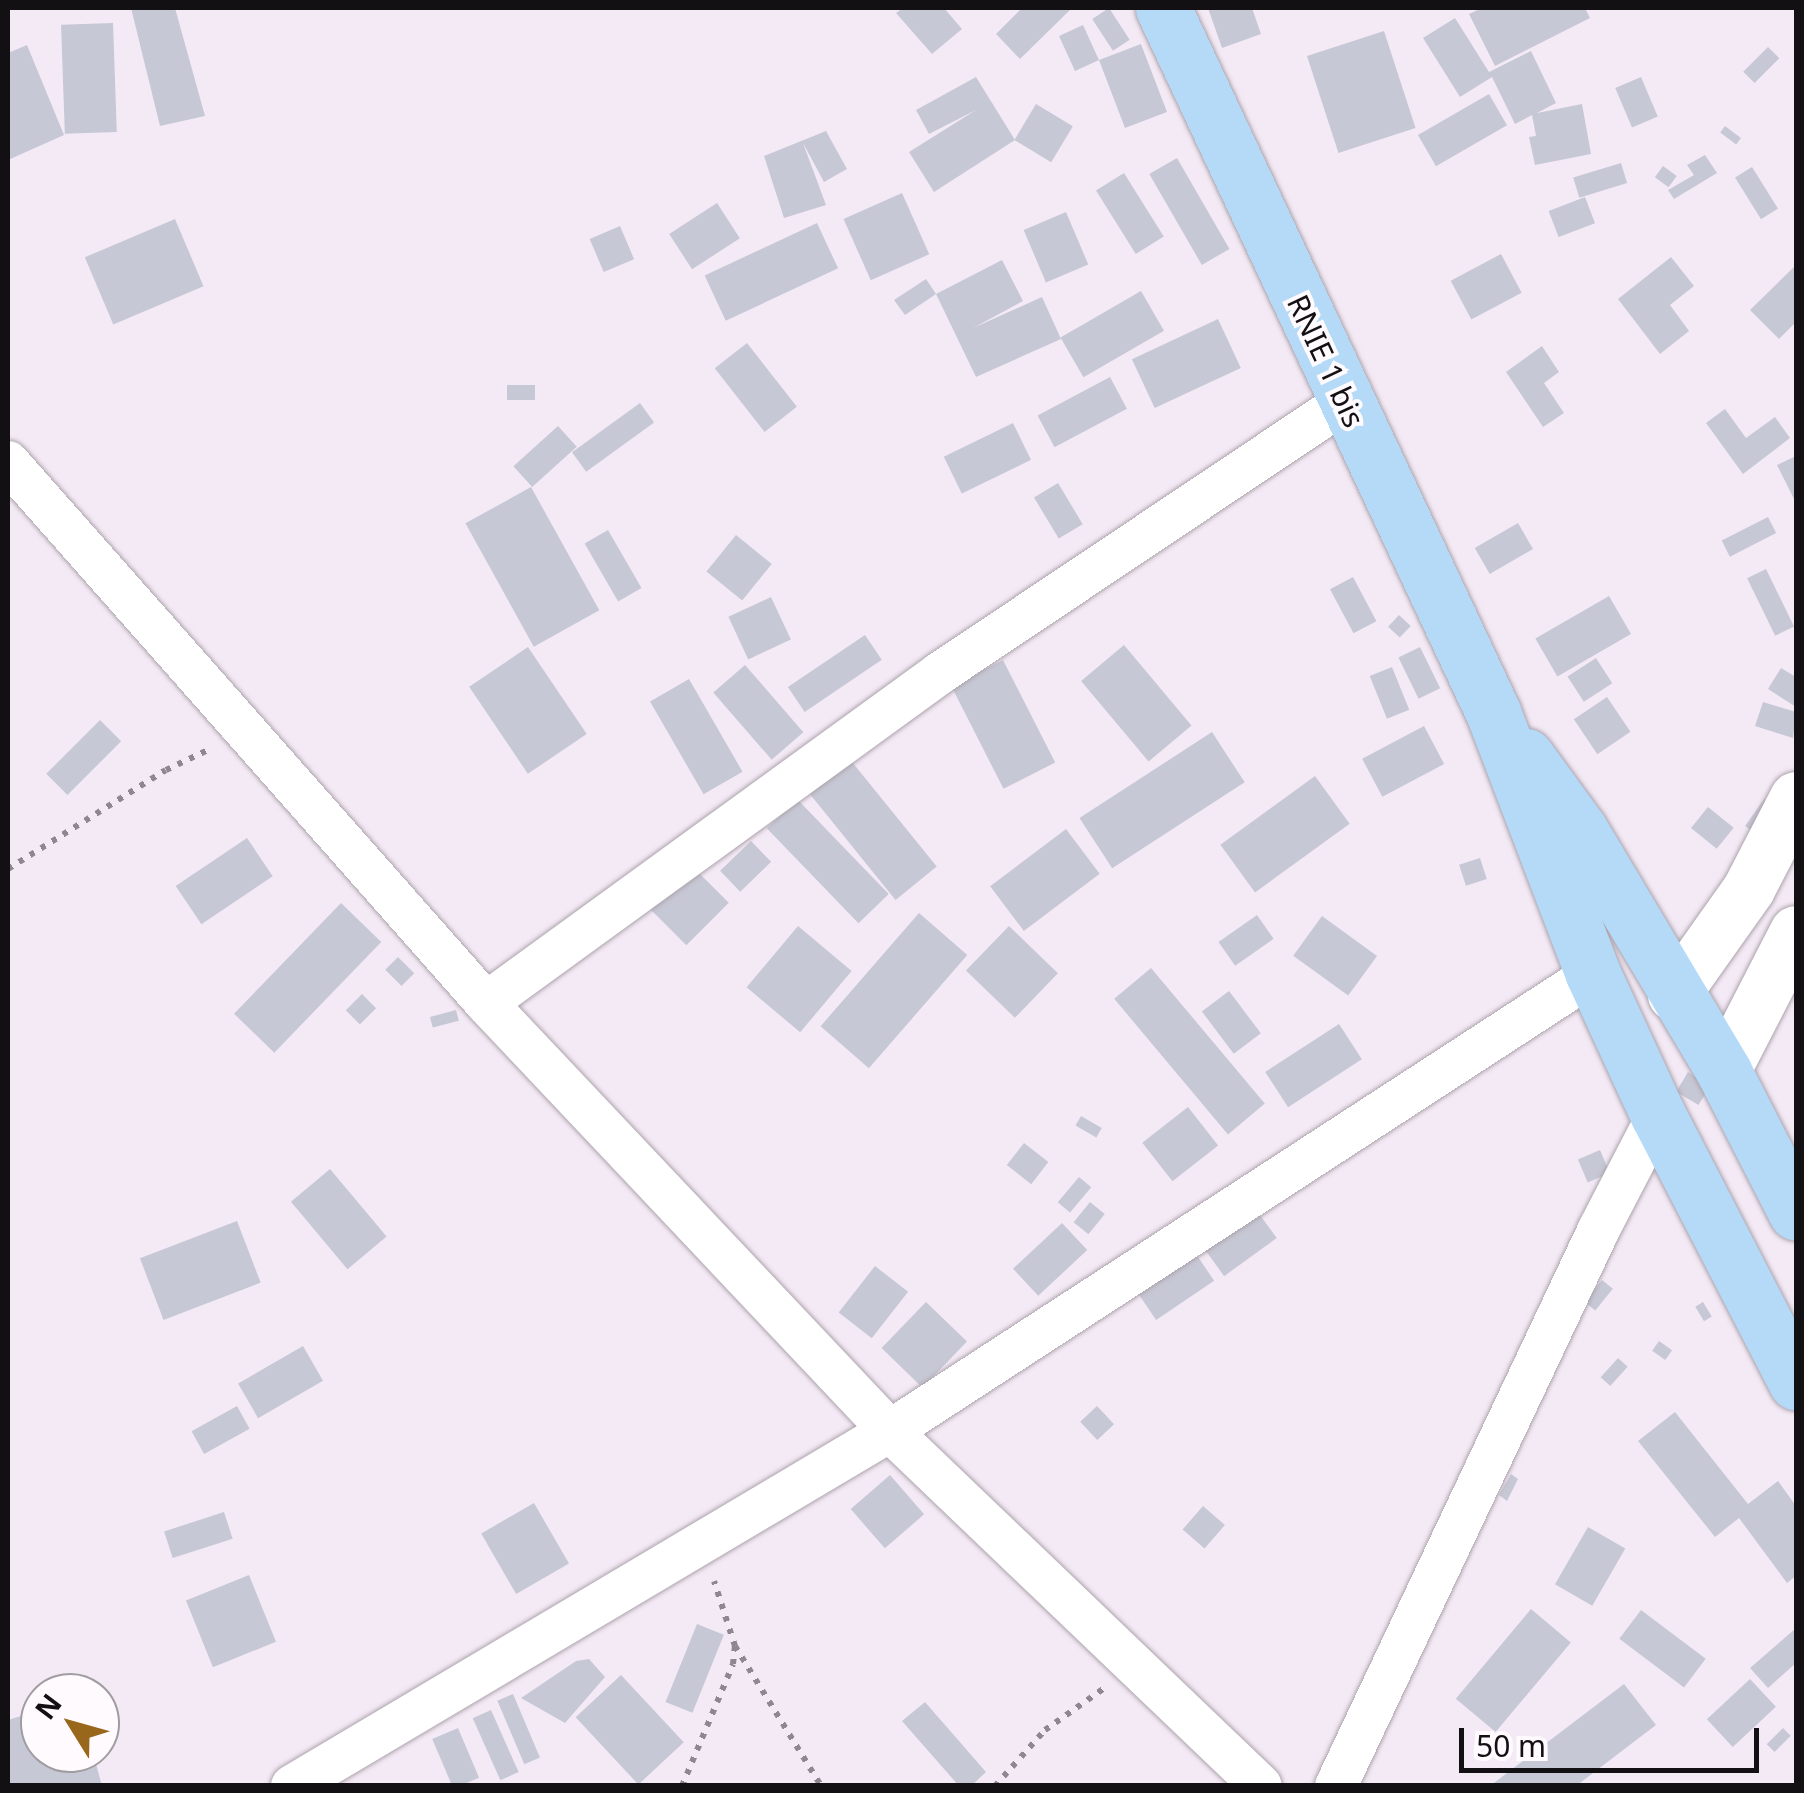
<!DOCTYPE html>
<style>
body{margin:0}
#map{position:relative;width:1804px;height:1793px;overflow:hidden;background:#f4eaf5;font-family:"Noto Sans",sans-serif}
div>[style]{position:absolute}
[style*='--x']{left:calc(var(--x)*1px);top:calc(var(--y)*1px);width:calc(var(--w)*1px);rotate:calc(var(--a)*1deg)}
.building>*{inset:0;background:#c7c8d5;transform-origin:0 0}
.path>*{height:6px;margin-top:-3px;transform-origin:0;background:repeating-linear-gradient(90deg,#8e878f 0 5px,transparent 0 13px)}
.roads{filter:drop-shadow(0 0 2px #aca3ad) drop-shadow(0 0 2px #aca3ad)}
.minor>*{height:42px;margin:-21px;padding:0 21px;transform-origin:21px;border-radius:21px;background:#fff}
.tertiary>*{height:52px;margin:-26px;padding:0 26px;transform-origin:26px;border-radius:26px;background:#fff}
.primary>*{height:55px;margin:-27.5px;padding:0 27.5px;transform-origin:27.5px;border-radius:27.5px;background:#b4daf8}
span{translate:-50% -50%;white-space:nowrap;text-align:center;line-height:1.15;-webkit-text-stroke:8px #fefafe;paint-order:stroke}
.street-label{font-size:30px;color:#131014}
.frame{position:absolute;inset:0;border:10px solid #131014;pointer-events:none}
.north{position:absolute;left:20px;top:1673px;width:100px;height:100px;box-sizing:border-box;background:#fefafe;border:2px solid #a09ca0;border-radius:50%;rotate:307deg;font-size:28px;font-weight:700;line-height:40px;text-align:center;color:#131014}
.north::after{content:'';display:block;margin:auto;width:35px;height:45px;background:#99671b;clip-path:polygon(50% 0,100% 100%,50% 72%,0 100%)}
.scale{position:absolute;left:1459px;top:1728px;width:300px;height:45px;box-sizing:border-box;border:5px solid #131014;border-top:0;padding-left:12px;font-size:30px;line-height:35px;white-space:nowrap;color:#131014;-webkit-text-stroke:8px #fefafe;paint-order:stroke}
</style>
<div id="map">
<div class="building">
<div style="clip-path:polygon(131px 8px,175px 8px,205px 116px,160px 126px)"></div>
<div style="clip-path:polygon(903px 8px,944px 8px,962px 29px,932px 54px,896px 13px)"></div>
<div style="clip-path:polygon(1022px 8px,1072px 8px,1020px 59px,996px 34px)"></div>
<div style="left:1109px;top:8px;width:38px;height:20px;rotate:57deg"></div>
<div style="clip-path:polygon(1208px 8px,1252px 8px,1261px 34px,1222px 48px)"></div>
<div style="clip-path:polygon(1482px 8px,1585px 8px,1590px 18px,1495px 66px,1469px 14px)"></div>
<div style="clip-path:polygon(1455px 18px,1489px 72px,1531px 51px,1556px 103px,1537px 113px,1582px 104px,1591px 154px,1535px 165px,1529px 137px,1536px 136px,1532px 115px,1515px 124px,1492px 77px,1460px 97px,1423px 38px)"></div>
<div style="left:113px;top:23px;width:109px;height:52px;rotate:88deg"></div>
<div style="clip-path:polygon(1083px 25px,1099px 60px,1141px 44px,1167px 112px,1125px 128px,1099px 60px,1075px 71px,1059px 36px)"></div>
<div style="left:1384px;top:31px;width:102px;height:81px;rotate:72deg"></div>
<div style="clip-path:polygon(27px 45px,64px 135px,8px 160px,8px 53px)"></div>
<div style="left:1768px;top:47px;width:16px;height:35px;rotate:45deg"></div>
<div style="clip-path:polygon(976px 77px,1015px 140px,934px 192px,909px 152px,976px 110px,929px 134px,916px 110px)"></div>
<div style="left:1641px;top:77px;width:43px;height:28px;rotate:67deg"></div>
<div style="left:1489px;top:94px;width:36px;height:82px;rotate:60deg"></div>
<div style="left:1036px;top:104px;width:43px;height:42px;rotate:31deg"></div>
<div style="left:1725px;top:126px;width:20px;height:8px;rotate:37deg"></div>
<div style="clip-path:polygon(826px 131px,847px 169px,824px 182px,803px 143px,826px 205px,784px 218px,764px 156px)"></div>
<div style="clip-path:polygon(1705px 155px,1717px 173px,1674px 199px,1668px 190px,1694px 175px,1687px 165px)"></div>
<div style="left:1177px;top:158px;width:105px;height:32px;rotate:60deg"></div>
<div style="left:1621px;top:163px;width:21px;height:50px;rotate:73deg"></div>
<div style="left:1663px;top:166px;width:17px;height:14px;rotate:36deg"></div>
<div style="left:1752px;top:167px;width:49px;height:20px;rotate:58deg"></div>
<div style="left:1124px;top:173px;width:75px;height:33px;rotate:58deg"></div>
<div style="left:902px;top:193px;width:67px;height:64px;rotate:66deg"></div>
<div style="left:1585px;top:197px;width:28px;height:39px;rotate:69deg"></div>
<div style="left:717px;top:203px;width:42px;height:57px;rotate:57deg"></div>
<div style="left:1066px;top:212px;width:57px;height:46px;rotate:67deg"></div>
<div style="left:175px;top:219px;width:73px;height:98px;rotate:67deg"></div>
<div style="left:817px;top:223px;width:50px;height:124px;rotate:65deg"></div>
<div style="left:620px;top:226px;width:36px;height:33px;rotate:67deg"></div>
<div style="left:1501px;top:254px;width:44px;height:57px;rotate:62deg"></div>
<div style="clip-path:polygon(1671px 257px,1694px 286px,1670px 305px,1689px 331px,1660px 354px,1618px 299px)"></div>
<div style="clip-path:polygon(1002px 260px,1023px 301px,973px 328px,1042px 297px,1061px 339px,976px 377px,936px 294px,905px 315px,894px 300px,926px 279px,936px 294px)"></div>
<div style="clip-path:polygon(1796px 265px,1796px 322px,1779px 339px,1750px 310px)"></div>
<div style="left:1141px;top:291px;width:46px;height:93px;rotate:60deg"></div>
<div style="left:1218px;top:319px;width:54px;height:95px;rotate:65deg"></div>
<div style="left:747px;top:343px;width:81px;height:41px;rotate:52deg"></div>
<div style="clip-path:polygon(1542px 346px,1559px 372px,1544px 383px,1564px 413px,1543px 427px,1506px 372px)"></div>
<div style="left:1110px;top:377px;width:36px;height:82px;rotate:62deg"></div>
<div style="left:507px;top:385px;width:28px;height:15px"></div>
<div style="left:640px;top:403px;width:24px;height:84px;rotate:54deg"></div>
<div style="clip-path:polygon(1725px 409px,1746px 438px,1775px 417px,1790px 438px,1743px 474px,1706px 423px)"></div>
<div style="left:1013px;top:423px;width:41px;height:77px;rotate:64deg"></div>
<div style="left:558px;top:426px;width:28px;height:60px;rotate:48deg"></div>
<div style="clip-path:polygon(1796px 456px,1796px 503px,1777px 465px)"></div>
<div style="left:1058px;top:483px;width:48px;height:28px;rotate:59deg"></div>
<div style="left:531px;top:487px;width:141px;height:75px;rotate:61deg"></div>
<div style="left:1768px;top:517px;width:18px;height:52px;rotate:63deg"></div>
<div style="left:1518px;top:523px;width:30px;height:50px;rotate:60deg"></div>
<div style="left:608px;top:530px;width:67px;height:27px;rotate:60deg"></div>
<div style="left:736px;top:535px;width:46px;height:47px;rotate:39deg"></div>
<div style="left:1766px;top:569px;width:64px;height:21px;rotate:64deg"></div>
<div style="left:1353px;top:577px;width:50px;height:26px;rotate:62deg"></div>
<div style="left:1609px;top:596px;width:44px;height:85px;rotate:60deg"></div>
<div style="left:771px;top:597px;width:47px;height:47px;rotate:65deg"></div>
<div style="left:1399px;top:615px;width:16px;height:16px;rotate:43deg"></div>
<div style="left:865px;top:635px;width:30px;height:93px;rotate:56deg"></div>
<div style="left:1124px;top:645px;width:105px;height:56px;rotate:50deg"></div>
<div style="left:528px;top:647px;width:105px;height:71px;rotate:56deg"></div>
<div style="left:1420px;top:647px;width:46px;height:24px;rotate:64deg"></div>
<div style="left:1596px;top:658px;width:30px;height:34px;rotate:57deg"></div>
<div style="left:1003px;top:660px;width:115px;height:58px;rotate:63deg"></div>
<div style="left:745px;top:665px;width:89px;height:42px;rotate:49deg"></div>
<div style="left:1392px;top:667px;width:46px;height:24px;rotate:68deg"></div>
<div style="clip-path:polygon(1781px 668px,1796px 677px,1796px 707px,1768px 689px)"></div>
<div style="left:689px;top:679px;width:107px;height:45px;rotate:60deg"></div>
<div style="left:1607px;top:697px;width:42px;height:40px;rotate:56deg"></div>
<div style="clip-path:polygon(1763px 702px,1796px 712px,1793px 738px,1755px 726px)"></div>
<div style="left:100px;top:720px;width:30px;height:76px;rotate:45deg"></div>
<div style="left:1424px;top:726px;width:43px;height:70px;rotate:62deg"></div>
<div style="left:1212px;top:732px;width:60px;height:158px;rotate:57deg"></div>
<div style="left:848px;top:757px;width:141px;height:53px;rotate:51deg"></div>
<div style="left:1315px;top:776px;width:59px;height:117px;rotate:54deg"></div>
<div style="left:797px;top:799px;width:132px;height:42px;rotate:46deg"></div>
<div style="left:1764px;top:799px;width:24px;height:33px;rotate:35deg"></div>
<div style="left:1708px;top:807px;width:33px;height:27px;rotate:39deg"></div>
<div style="left:1066px;top:829px;width:56px;height:95px;rotate:53deg"></div>
<div style="left:247px;top:838px;width:46px;height:86px;rotate:56deg"></div>
<div style="left:751px;top:841px;width:29px;height:43px;rotate:46deg"></div>
<div style="left:1480px;top:858px;width:22px;height:22px;rotate:72deg"></div>
<div style="left:692px;top:866px;width:52px;height:60px;rotate:45deg"></div>
<div style="left:341px;top:903px;width:56px;height:154px;rotate:44deg"></div>
<div style="left:919px;top:913px;width:64px;height:150px;rotate:41deg"></div>
<div style="left:1257px;top:915px;width:29px;height:47px;rotate:55deg"></div>
<div style="left:1322px;top:916px;width:68px;height:49px;rotate:36deg"></div>
<div style="left:798px;top:926px;width:70px;height:80px;rotate:40deg"></div>
<div style="left:1009px;top:926px;width:68px;height:62px;rotate:44deg"></div>
<div style="left:398px;top:957px;width:23px;height:18px;rotate:45deg"></div>
<div style="left:1151px;top:968px;width:177px;height:48px;rotate:50deg"></div>
<div style="left:1229px;top:991px;width:53px;height:34px;rotate:53deg"></div>
<div style="left:362px;top:994px;width:20px;height:23px;rotate:45deg"></div>
<div style="left:456px;top:1010px;width:11px;height:27px;rotate:75deg"></div>
<div style="left:1339px;top:1024px;width:42px;height:88px;rotate:57deg"></div>
<div style="left:1688px;top:1072px;width:26px;height:23px;rotate:31deg"></div>
<div style="left:1188px;top:1107px;width:49px;height:58px;rotate:52deg"></div>
<div style="left:1081px;top:1116px;width:24px;height:11px;rotate:30deg"></div>
<div style="left:1024px;top:1143px;width:31px;height:28px;rotate:38deg"></div>
<div style="left:1600px;top:1150px;width:25px;height:24px;rotate:67deg"></div>
<div style="left:330px;top:1169px;width:88px;height:51px;rotate:50deg"></div>
<div style="left:1079px;top:1177px;width:16px;height:33px;rotate:40deg"></div>
<div style="left:1090px;top:1202px;width:19px;height:26px;rotate:39deg"></div>
<div style="left:1255px;top:1208px;width:37px;height:65px;rotate:54deg"></div>
<div style="left:237px;top:1221px;width:66px;height:104px;rotate:69deg"></div>
<div style="left:1062px;top:1223px;width:37px;height:67px;rotate:47deg"></div>
<div style="left:1194px;top:1251px;width:36px;height:70px;rotate:56deg"></div>
<div style="left:875px;top:1266px;width:42px;height:59px;rotate:38deg"></div>
<div style="left:1602px;top:1280px;width:14px;height:28px;rotate:39deg"></div>
<div style="left:926px;top:1302px;width:57px;height:64px;rotate:44deg"></div>
<div style="left:1703px;top:1302px;width:17px;height:9px;rotate:59deg"></div>
<div style="left:1659px;top:1341px;width:16px;height:12px;rotate:35deg"></div>
<div style="left:303px;top:1346px;width:40px;height:75px;rotate:60deg"></div>
<div style="left:1618px;top:1358px;width:13px;height:26px;rotate:42deg"></div>
<div style="left:237px;top:1406px;width:26px;height:52px;rotate:61deg"></div>
<div style="left:1097px;top:1406px;width:25px;height:23px;rotate:47deg"></div>
<div style="clip-path:polygon(1675px 1412px,1748px 1504px,1778px 1481px,1796px 1506px,1796px 1576px,1787px 1583px,1739px 1518px,1715px 1537px,1638px 1441px)"></div>
<div style="clip-path:polygon(1511px 1474px,1518px 1479px,1507px 1501px,1499px 1495px)"></div>
<div style="left:890px;top:1475px;width:52px;height:52px;rotate:49deg"></div>
<div style="left:534px;top:1503px;width:70px;height:61px;rotate:60deg"></div>
<div style="left:1203px;top:1506px;width:29px;height:31px;rotate:41deg"></div>
<div style="left:224px;top:1512px;width:28px;height:63px;rotate:72deg"></div>
<div style="left:1588px;top:1527px;width:43px;height:66px;rotate:30deg"></div>
<div style="left:249px;top:1575px;width:72px;height:68px;rotate:68deg"></div>
<div style="left:1531px;top:1609px;width:52px;height:117px;rotate:40deg"></div>
<div style="left:1641px;top:1610px;width:81px;height:36px;rotate:37deg"></div>
<div style="left:697px;top:1624px;width:29px;height:84px;rotate:22deg"></div>
<div style="clip-path:polygon(1796px 1628px,1796px 1663px,1768px 1688px,1750px 1668px)"></div>
<div style="clip-path:polygon(589px 1659px,605px 1677px,565px 1723px,521px 1698px,576px 1661px)"></div>
<div style="left:621px;top:1675px;width:92px;height:62px;rotate:47deg"></div>
<div style="left:1750px;top:1679px;width:38px;height:59px;rotate:47deg"></div>
<div style="clip-path:polygon(1624px 1684px,1656px 1725px,1576px 1786px,1490px 1786px)"></div>
<div style="left:513px;top:1694px;width:69px;height:17px;rotate:67deg"></div>
<div style="clip-path:polygon(925px 1702px,986px 1772px,971px 1786px,959px 1786px,902px 1721px)"></div>
<div style="clip-path:polygon(40px 1710px,40px 1753px,93px 1753px,102px 1786px,8px 1786px,8px 1720px)"></div>
<div style="left:491px;top:1710px;width:68px;height:20px;rotate:66deg"></div>
<div style="left:458px;top:1728px;width:54px;height:28px;rotate:67deg"></div>
<div style="left:1783px;top:1728px;width:11px;height:23px;rotate:45deg"></div>
</div>
<div class="path">
<div style="--x:8;--y:869;--w:186;--a:-32.1"></div>
<div style="--x:166;--y:770;--w:47;--a:-25.5"></div>
<div style="--x:735;--y:1646;--w:164;--a:58.4"></div>
<div style="--x:682;--y:1786;--w:132;--a:-67.3"></div>
<div style="--x:733;--y:1664;--w:18;--a:-84"></div>
<div style="--x:735;--y:1646;--w:68;--a:-107.9"></div>
<div style="--x:995;--y:1786;--w:75;--a:-48.2"></div>
<div style="--x:1045;--y:1730;--w:71;--a:-35.3"></div>
</div>
<div class="roads">
<div class="minor">
<div style="--x:8;--y:462;--w:722;--a:48.54"></div>
<div style="--x:486;--y:1003;--w:589;--a:46.65"></div>
<div style="--x:890;--y:1431;--w:513;--a:43.74"></div>
<div style="--x:486;--y:1003;--w:561;--a:-36.01"></div>
<div style="--x:940;--y:673;--w:487;--a:-33.8"></div>
<div style="--x:292;--y:1786;--w:695;--a:-30.7"></div>
<div style="--x:890;--y:1431;--w:838;--a:-33.03"></div>
<div style="--x:1336;--y:1786;--w:616;--a:-64.72"></div>
<div style="--x:1599;--y:1229;--w:128;--a:-62.6"></div>
</div>
<div class="tertiary">
<div style="--x:1674;--y:995;--w:130;--a:-54.7"></div>
<div style="--x:1749;--y:889;--w:102;--a:-62.7"></div>
<div style="--x:1724;--y:1072;--w:157;--a:-62.8"></div>
</div>
<div class="primary">
<div style="--x:1163;--y:8;--w:778;--a:64.89"></div>
<div style="--x:1493;--y:712;--w:280;--a:69.1"></div>
<div style="--x:1593;--y:974;--w:155;--a:65.3"></div>
<div style="--x:1658;--y:1115;--w:301;--a:62.7"></div>
<div style="--x:1526;--y:756;--w:92;--a:53.9"></div>
<div style="--x:1580;--y:830;--w:282;--a:59.2"></div>
<div style="--x:1724;--y:1072;--w:158;--a:62.9"></div>
</div>
</div>
<div class="street-label">
<span style="left:1326px;top:361px;rotate:65deg">RNIE 1 bis</span>
</div>
<div class="frame"></div>
<div class="north">N</div>
<div class="scale">50 m</div>
</div>
